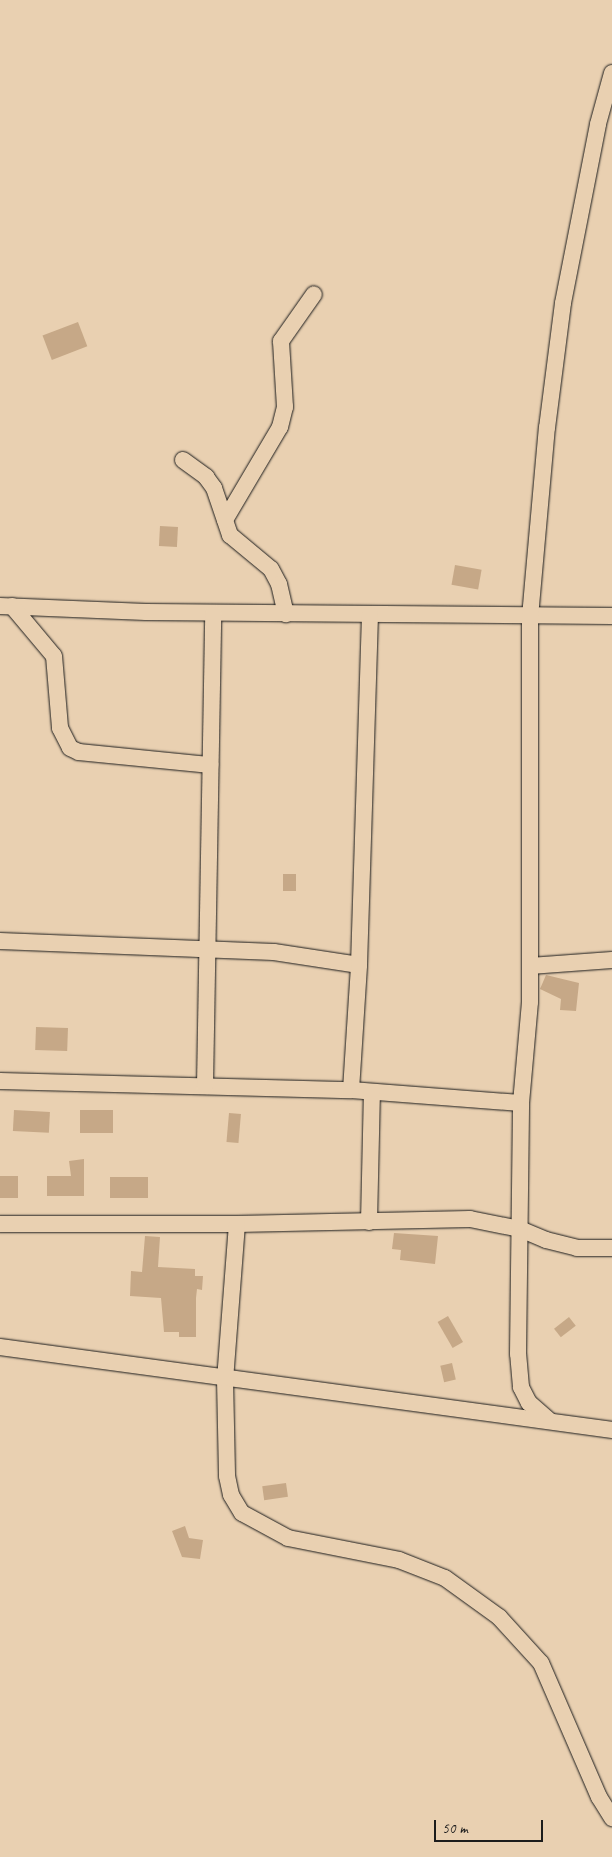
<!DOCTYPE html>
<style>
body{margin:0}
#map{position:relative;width:612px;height:1857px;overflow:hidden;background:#e9d0b1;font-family:Caveat,sans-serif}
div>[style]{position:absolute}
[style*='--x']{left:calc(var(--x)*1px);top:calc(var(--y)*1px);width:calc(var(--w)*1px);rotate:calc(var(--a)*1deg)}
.building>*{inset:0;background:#c6a887;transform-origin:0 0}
.roads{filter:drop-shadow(0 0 1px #1c1c1c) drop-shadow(0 0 1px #1c1c1c)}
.minor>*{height:16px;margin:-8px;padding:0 8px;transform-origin:8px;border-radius:8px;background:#e9d0b1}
span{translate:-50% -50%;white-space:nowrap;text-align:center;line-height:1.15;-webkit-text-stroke:4.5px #e9d0b1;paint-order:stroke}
.scale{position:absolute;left:434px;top:1820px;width:109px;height:22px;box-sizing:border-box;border:2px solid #1c1c1c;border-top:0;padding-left:6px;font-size:15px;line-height:18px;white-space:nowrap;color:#1c1c1c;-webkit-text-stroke:4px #e9d0b1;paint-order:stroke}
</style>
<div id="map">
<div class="building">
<div style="left:78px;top:322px;width:26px;height:38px;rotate:69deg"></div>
<div style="left:160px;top:526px;width:18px;height:20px;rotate:3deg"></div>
<div style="left:455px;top:565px;width:27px;height:20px;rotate:10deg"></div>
<div style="left:283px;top:874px;width:13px;height:17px"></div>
<div style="clip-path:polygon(546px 975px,579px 983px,576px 1011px,560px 1010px,561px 999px,540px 989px)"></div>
<div style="left:36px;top:1027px;width:32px;height:23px;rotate:2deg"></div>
<div style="left:14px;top:1110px;width:36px;height:21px;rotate:3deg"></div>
<div style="left:80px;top:1110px;width:33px;height:23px"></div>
<div style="left:229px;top:1113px;width:12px;height:29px;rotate:5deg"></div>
<div style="clip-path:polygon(84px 1159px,84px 1196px,47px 1196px,47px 1176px,71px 1176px,69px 1161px)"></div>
<div style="left:0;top:1176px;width:18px;height:22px"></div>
<div style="left:110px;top:1177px;width:38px;height:21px"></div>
<div style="clip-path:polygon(394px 1233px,438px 1236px,435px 1264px,400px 1260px,401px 1250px,392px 1249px)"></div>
<div style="clip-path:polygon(145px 1236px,160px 1237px,158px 1267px,195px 1269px,195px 1276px,203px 1276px,202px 1290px,197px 1289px,196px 1298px,196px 1337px,179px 1337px,179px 1332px,164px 1332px,161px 1298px,130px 1296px,131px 1271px,142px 1272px)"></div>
<div style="left:448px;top:1316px;width:30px;height:12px;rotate:60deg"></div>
<div style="left:569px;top:1317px;width:11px;height:19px;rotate:52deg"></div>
<div style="left:452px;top:1363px;width:17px;height:12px;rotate:77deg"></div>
<div style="left:286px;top:1483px;width:14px;height:24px;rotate:82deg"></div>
<div style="clip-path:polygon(185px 1526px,189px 1538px,203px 1540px,200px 1559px,182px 1557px,172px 1531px)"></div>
</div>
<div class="roads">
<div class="minor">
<div style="--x:183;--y:460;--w:29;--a:36"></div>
<div style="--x:206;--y:477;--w:14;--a:54"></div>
<div style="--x:214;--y:488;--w:50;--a:71.2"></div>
<div style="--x:230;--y:535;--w:53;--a:39.7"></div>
<div style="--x:271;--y:569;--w:17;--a:62"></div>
<div style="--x:279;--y:584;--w:31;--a:77"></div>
<div style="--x:225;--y:520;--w:108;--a:-59.4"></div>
<div style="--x:280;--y:427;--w:21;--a:-76"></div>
<div style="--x:285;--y:407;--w:66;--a:-93.5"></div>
<div style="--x:281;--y:341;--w:57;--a:-54.9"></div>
<div style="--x:0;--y:606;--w:146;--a:2.4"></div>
<div style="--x:146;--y:612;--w:466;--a:0.5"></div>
<div style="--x:12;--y:606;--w:65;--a:50"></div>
<div style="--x:54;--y:656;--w:72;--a:85.2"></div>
<div style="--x:60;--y:728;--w:22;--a:63"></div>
<div style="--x:70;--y:748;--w:10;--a:24"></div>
<div style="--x:79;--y:752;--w:132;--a:5.7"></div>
<div style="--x:0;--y:941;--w:274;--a:2.3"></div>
<div style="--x:274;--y:952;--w:86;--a:8.7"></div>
<div style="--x:530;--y:966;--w:82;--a:-4.2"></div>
<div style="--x:0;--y:1081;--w:351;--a:1.5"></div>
<div style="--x:351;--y:1090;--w:170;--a:4.4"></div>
<div style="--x:205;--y:1086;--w:473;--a:-89"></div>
<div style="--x:351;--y:1090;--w:125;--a:-86.3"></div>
<div style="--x:359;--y:965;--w:350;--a:-88.2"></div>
<div style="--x:369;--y:1222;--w:130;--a:-88.7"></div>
<div style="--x:0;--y:1224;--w:237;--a:0"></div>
<div style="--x:237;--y:1224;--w:233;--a:-1.2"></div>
<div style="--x:470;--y:1219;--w:51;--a:11.3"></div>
<div style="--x:520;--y:1229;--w:28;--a:23"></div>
<div style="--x:546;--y:1240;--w:32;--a:14"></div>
<div style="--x:577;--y:1248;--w:35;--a:0"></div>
<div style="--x:237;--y:1224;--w:155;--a:94.4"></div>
<div style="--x:225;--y:1379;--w:97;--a:88.8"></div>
<div style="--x:227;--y:1476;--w:19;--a:78"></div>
<div style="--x:231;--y:1495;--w:21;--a:59"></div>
<div style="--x:242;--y:1513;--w:52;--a:28.5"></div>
<div style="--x:288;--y:1538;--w:113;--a:11.2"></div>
<div style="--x:399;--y:1560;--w:49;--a:21.4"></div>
<div style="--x:445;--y:1578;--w:67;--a:35.8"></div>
<div style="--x:499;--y:1617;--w:62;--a:47.6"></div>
<div style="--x:541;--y:1663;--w:146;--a:66.6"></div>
<div style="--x:599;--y:1797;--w:25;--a:58"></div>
<div style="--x:0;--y:1347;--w:618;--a:7.72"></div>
<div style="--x:550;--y:1421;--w:28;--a:-139"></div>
<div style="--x:529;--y:1403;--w:18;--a:-117"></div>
<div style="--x:521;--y:1387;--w:33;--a:-95"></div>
<div style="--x:518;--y:1354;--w:251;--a:-89.3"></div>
<div style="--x:521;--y:1103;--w:101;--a:-84.9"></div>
<div style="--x:530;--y:1002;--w:385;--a:-90"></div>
<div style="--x:530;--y:617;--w:190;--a:-84.9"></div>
<div style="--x:547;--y:428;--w:126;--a:-82.7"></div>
<div style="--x:563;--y:303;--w:182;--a:-78.9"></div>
<div style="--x:598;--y:124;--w:53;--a:-74.6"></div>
</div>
</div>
<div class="scale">50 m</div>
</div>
